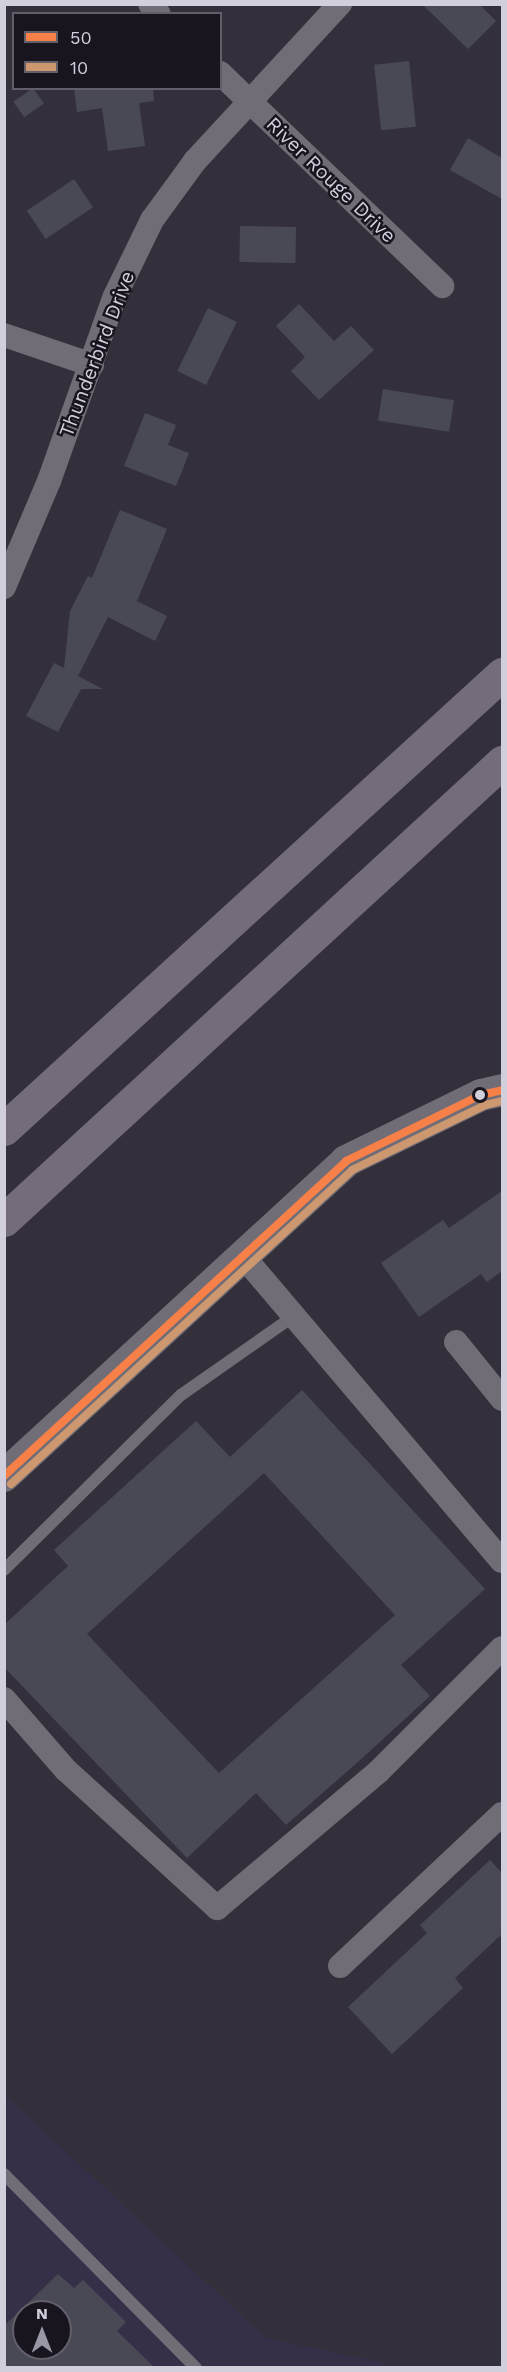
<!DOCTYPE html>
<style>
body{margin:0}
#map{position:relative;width:507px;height:2372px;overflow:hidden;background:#33303b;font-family:"Work Sans",sans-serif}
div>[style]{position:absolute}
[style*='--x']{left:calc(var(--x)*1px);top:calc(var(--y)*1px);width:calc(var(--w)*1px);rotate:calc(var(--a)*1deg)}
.built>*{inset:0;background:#362f48}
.building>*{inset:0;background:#494955;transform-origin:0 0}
.service>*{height:12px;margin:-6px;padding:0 6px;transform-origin:6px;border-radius:6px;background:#706d77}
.minor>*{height:24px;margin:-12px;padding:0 12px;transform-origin:12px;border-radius:12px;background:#706d77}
.tertiary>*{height:32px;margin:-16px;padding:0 16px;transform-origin:16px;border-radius:16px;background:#706d77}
.motorway>*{height:33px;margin:-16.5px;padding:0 16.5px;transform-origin:16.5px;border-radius:16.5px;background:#746c7b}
.bus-1>*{height:8px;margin:-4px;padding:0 4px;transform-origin:4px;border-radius:4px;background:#f78048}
.bus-2>*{height:8px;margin:-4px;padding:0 4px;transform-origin:4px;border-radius:4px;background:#cd976f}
.dots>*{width:16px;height:16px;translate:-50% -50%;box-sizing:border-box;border:3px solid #18151f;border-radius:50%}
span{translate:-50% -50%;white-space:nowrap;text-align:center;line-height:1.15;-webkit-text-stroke:5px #18151f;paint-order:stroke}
.street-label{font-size:20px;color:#d2cfdc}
.frame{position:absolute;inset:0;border:6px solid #d2cfdc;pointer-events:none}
.legend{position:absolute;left:12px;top:12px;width:210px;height:78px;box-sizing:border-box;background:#18151f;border:2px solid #625f6b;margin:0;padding:8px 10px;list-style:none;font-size:18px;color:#d2cfdc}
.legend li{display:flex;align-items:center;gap:12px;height:30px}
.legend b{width:30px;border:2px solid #625f6b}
.north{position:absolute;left:12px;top:2300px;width:60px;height:60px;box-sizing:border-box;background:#18151f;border:2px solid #625f6b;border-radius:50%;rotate:0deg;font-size:16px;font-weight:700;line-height:24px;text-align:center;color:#d2cfdc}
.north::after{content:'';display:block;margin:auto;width:21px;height:27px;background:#9a97a4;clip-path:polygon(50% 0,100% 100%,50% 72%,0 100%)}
</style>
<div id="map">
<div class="built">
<div style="clip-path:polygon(evenodd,4px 2094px,266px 2338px,381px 2362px,385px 2367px,5px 2367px,4px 2094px,24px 2312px,60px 2312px,60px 2348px,24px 2348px,24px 2312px)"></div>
</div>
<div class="building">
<div style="clip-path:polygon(422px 4px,479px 4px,496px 21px,468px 49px)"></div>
<div style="left:409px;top:61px;width:66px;height:35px;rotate:84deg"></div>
<div style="left:33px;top:88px;width:19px;height:24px;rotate:55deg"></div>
<div style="clip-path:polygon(74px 88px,153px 88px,154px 101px,139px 103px,145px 146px,108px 151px,102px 108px,77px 112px)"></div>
<div style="clip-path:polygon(468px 138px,502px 158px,502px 199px,450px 170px)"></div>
<div style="left:74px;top:179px;width:34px;height:57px;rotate:56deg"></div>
<div style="left:240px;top:226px;width:56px;height:36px;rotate:1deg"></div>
<div style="clip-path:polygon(299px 304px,334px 341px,351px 326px,374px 350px,319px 400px,291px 371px,305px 357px,276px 326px)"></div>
<div style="left:208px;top:308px;width:32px;height:70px;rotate:26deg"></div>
<div style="left:383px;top:389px;width:72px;height:32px;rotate:9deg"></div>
<div style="clip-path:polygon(145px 413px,176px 425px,168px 445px,189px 453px,176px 486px,124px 466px)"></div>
<div style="clip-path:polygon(120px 510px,167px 529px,137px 601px,167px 616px,155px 641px,108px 617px,78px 676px,103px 689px,81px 689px,58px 732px,26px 716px,54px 663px,64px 668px,70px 611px,88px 576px,92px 578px)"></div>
<div style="clip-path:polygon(502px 1191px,502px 1271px,487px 1282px,481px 1274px,419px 1317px,381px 1263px,443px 1220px,449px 1228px)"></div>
<div style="clip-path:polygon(evenodd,302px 1390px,485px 1589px,401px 1665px,430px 1696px,359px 1761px,286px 1825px,256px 1793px,187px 1858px,4px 1667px,4px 1625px,68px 1566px,54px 1550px,196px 1421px,230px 1457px,302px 1390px,264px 1473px,395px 1615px,219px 1773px,87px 1634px,264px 1473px)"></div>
<div style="clip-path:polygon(490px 1860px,502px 1873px,502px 1934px,455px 1978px,463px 1988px,392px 2054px,348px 2007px,427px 1933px,420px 1925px)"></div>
<div style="clip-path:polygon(evenodd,58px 2274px,74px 2288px,83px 2280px,126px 2322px,117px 2331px,154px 2367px,4px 2367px,4px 2326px,58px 2274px,24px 2312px,60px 2312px,60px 2348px,24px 2348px,24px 2312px)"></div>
</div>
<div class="service">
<div style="--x:4;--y:1570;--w:249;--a:-44.7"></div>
<div style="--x:181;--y:1395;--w:138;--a:-35"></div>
<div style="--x:4;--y:2174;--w:273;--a:45.3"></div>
</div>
<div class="minor">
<div style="--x:150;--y:4;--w:13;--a:48"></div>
<div style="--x:220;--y:73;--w:308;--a:43.8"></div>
<div style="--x:4;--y:335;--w:93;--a:18.8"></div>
<div style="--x:4;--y:587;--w:115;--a:-67"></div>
<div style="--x:49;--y:481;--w:196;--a:-70.4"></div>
<div style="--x:115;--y:296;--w:85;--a:-64"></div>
<div style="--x:152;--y:220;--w:73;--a:-53.9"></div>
<div style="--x:195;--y:161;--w:214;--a:-47.3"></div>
<div style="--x:243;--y:1256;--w:400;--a:49.7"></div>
<div style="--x:456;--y:1342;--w:73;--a:51.1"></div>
<div style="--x:4;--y:1699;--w:94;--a:48.9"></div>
<div style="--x:66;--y:1770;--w:205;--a:42.4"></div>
<div style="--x:217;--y:1908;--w:211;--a:-40.2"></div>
<div style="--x:378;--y:1772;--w:175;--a:-45"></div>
<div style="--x:340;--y:1966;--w:222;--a:-43.2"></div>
</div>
<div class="tertiary">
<div style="--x:4;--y:1476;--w:465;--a:-42.6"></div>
<div style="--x:346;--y:1161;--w:150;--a:-26.1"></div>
<div style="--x:481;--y:1095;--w:22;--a:-13"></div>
</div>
<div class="motorway">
<div style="--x:4;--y:1129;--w:675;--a:-42.42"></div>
<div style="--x:4;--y:1220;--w:677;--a:-42.6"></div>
</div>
<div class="bus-1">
<div style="--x:4;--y:1476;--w:465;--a:-42.6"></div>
<div style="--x:346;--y:1161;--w:150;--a:-26.1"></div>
<div style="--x:481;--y:1095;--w:22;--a:-13"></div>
</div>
<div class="bus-2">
<div style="--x:11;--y:1484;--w:464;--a:-42.6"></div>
<div style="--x:352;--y:1170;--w:148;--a:-26"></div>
<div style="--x:485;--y:1105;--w:17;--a:-13"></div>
</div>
<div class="dots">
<div style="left:480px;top:1095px;background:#d2cfdc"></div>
</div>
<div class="street-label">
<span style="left:331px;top:180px;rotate:44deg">River Rouge Drive</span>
<span style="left:97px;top:354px;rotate:-69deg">Thunderbird Drive</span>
</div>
<div class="frame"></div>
<ul class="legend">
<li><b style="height:8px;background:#f78048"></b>50</li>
<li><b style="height:8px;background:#cd976f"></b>10</li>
</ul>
<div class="north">N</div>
</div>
